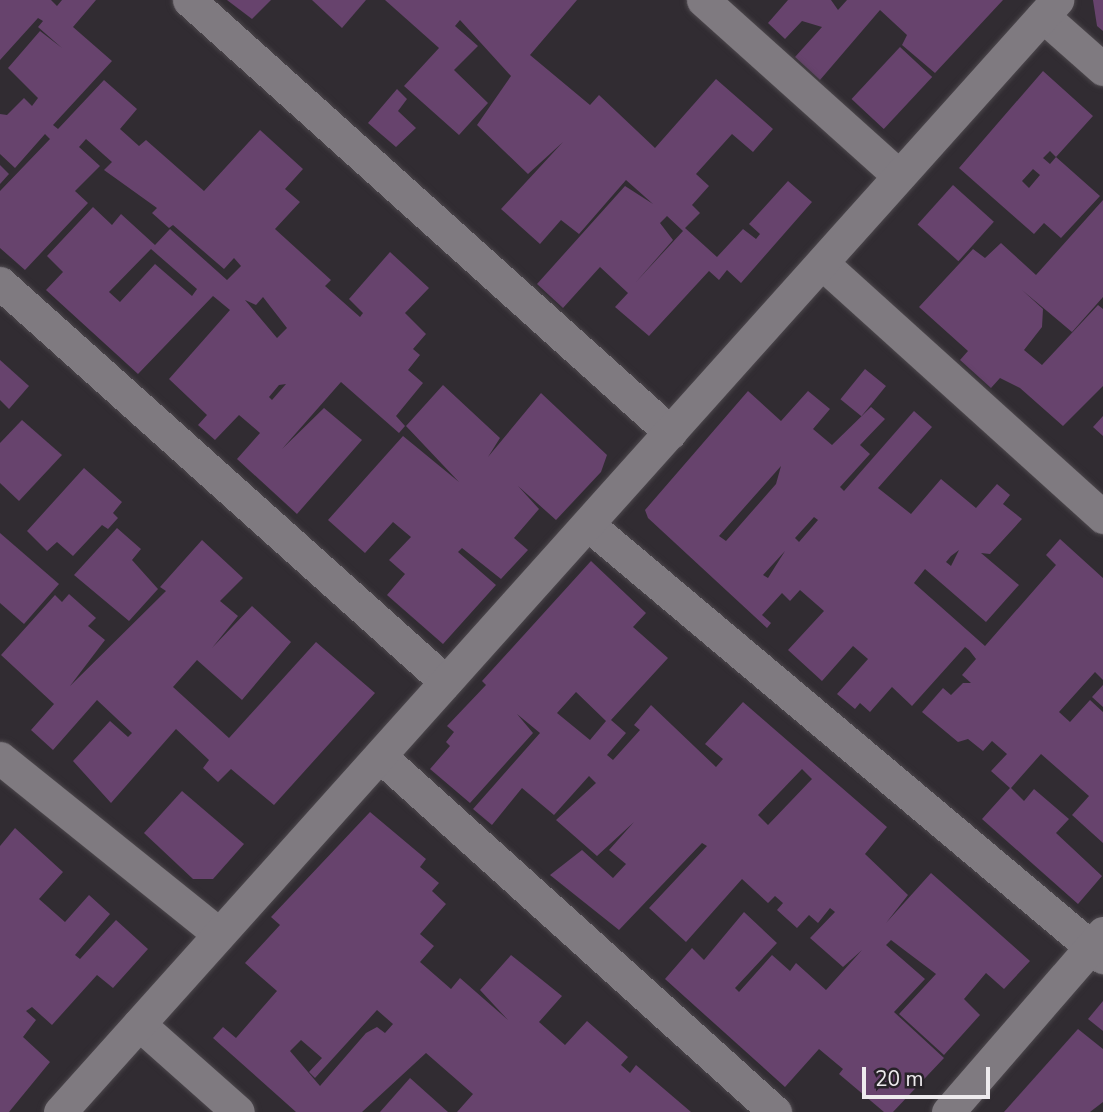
<!DOCTYPE html>
<style>
body{margin:0}
#map{position:relative;width:1103px;height:1112px;overflow:hidden;background:#312c32;font-family:"Nunito Sans",sans-serif}
div>[style]{position:absolute}
[style*='--x']{left:calc(var(--x)*1px);top:calc(var(--y)*1px);width:calc(var(--w)*1px);rotate:calc(var(--a)*1deg)}
.building>*{inset:0;background:#67436d;transform-origin:0 0}
.roads{filter:drop-shadow(0 0 2px #4c474c) drop-shadow(0 0 2px #4c474c)}
.minor>*{height:33px;margin:-16.5px;padding:0 16.5px;transform-origin:16.5px;border-radius:16.5px;background:#7f7a80}
span{translate:-50% -50%;white-space:nowrap;text-align:center;line-height:1.15;-webkit-text-stroke:5px #272228;paint-order:stroke}
.scale{position:absolute;left:862px;top:1067px;width:128px;height:32px;box-sizing:border-box;border:4px solid #edeaed;border-top:0;padding-left:9px;font-size:21px;line-height:24px;white-space:nowrap;color:#edeaed;-webkit-text-stroke:5px #272228;paint-order:stroke}
</style>
<div id="map">
<div class="building">
<div style="clip-path:polygon(evenodd,0 0,51px 0,57px 6px,62px 0,96px 0,73px 27px,112px 61px,53px 125px,58px 129px,104px 80px,137px 109px,120px 129px,139px 146px,146px 140px,204px 191px,260px 130px,303px 169px,285px 189px,300px 202px,275px 229px,331px 280px,325px 286px,360px 317px,363px 313px,349px 299px,390px 252px,429px 288px,405px 313px,426px 334px,413px 349px,420px 355px,408px 370px,423px 383px,396px 416px,405px 426px,399px 433px,341px 382px,282px 449px,324px 408px,362px 440px,297px 514px,237px 459px,260px 433px,239px 415px,215px 440px,198px 425px,207px 415px,169px 379px,230px 310px,213px 296px,138px 374px,46px 290px,63px 272px,47px 256px,93px 207px,112px 225px,121px 214px,155px 245px,170px 229px,227px 280px,241px 266px,234px 258px,224px 269px,173px 225px,169px 228px,152px 213px,157px 208px,104px 170px,112px 162px,86px 139px,79px 147px,100px 166px,75px 191px,88px 203px,25px 270px,0 248px,0 191px,50px 139px,45px 134px,15px 168px,0 154px,0 114px,7px 115px,24px 98px,32px 106px,38px 98px,8px 68px,40px 31px,62px 48px,38px 27px,43px 21px,38px 18px,0 60px,0 0,151px 249px,197px 289px,192px 296px,155px 264px,120px 302px,109px 292px,151px 249px,0 0,263px 297px,287px 328px,277px 338px,245px 300px,256px 305px,263px 297px,0 0,286px 384px,272px 400px,269px 397px,279px 385px,286px 384px)"></div>
<div style="clip-path:polygon(227px 0,271px 0,252px 19px)"></div>
<div style="clip-path:polygon(312px 0,366px 0,342px 28px)"></div>
<div style="clip-path:polygon(evenodd,385px 0,577px 0,530px 55px,590px 105px,599px 95px,655px 148px,716px 79px,773px 129px,753px 152px,732px 134px,696px 174px,709px 186px,692px 205px,700px 213px,685px 228px,717px 257px,743px 229px,756px 239px,760px 234px,749px 224px,788px 181px,812px 202px,741px 283px,727px 270px,719px 280px,709px 271px,649px 336px,615px 307px,628px 293px,600px 267px,563px 308px,537px 284px,625px 186px,653px 204px,626px 180px,579px 234px,561px 220px,540px 244px,501px 209px,563px 142px,528px 174px,477px 125px,511px 76px,460px 20px,455px 26px,478px 46px,454px 70px,488px 103px,459px 135px,404px 86px,439px 48px,385px 0,667px 216px,683px 231px,636px 282px,673px 240px,660px 223px,667px 216px)"></div>
<div style="clip-path:polygon(788px 0,831px 0,838px 10px,847px 0,1003px 0,935px 73px,902px 45px,907px 35px,880px 10px,820px 80px,795px 57px,822px 27px,802px 21px,785px 39px,768px 23px)"></div>
<div style="clip-path:polygon(1093px 0,1103px 0,1103px 31px,1097px 26px)"></div>
<div style="left:900px;top:47px;width:44px;height:71px;rotate:43deg"></div>
<div style="clip-path:polygon(evenodd,1043px 71px,1093px 116px,1056px 157px,1050px 151px,1043px 158px,1050px 164px,1056px 157px,1100px 196px,1061px 238px,1044px 223px,1034px 234px,959px 168px,1043px 71px,1033px 169px,1040px 175px,1029px 188px,1022px 181px,1033px 169px)"></div>
<div style="clip-path:polygon(397px 89px,407px 99px,398px 111px,416px 128px,396px 147px,368px 123px)"></div>
<div style="clip-path:polygon(0 165px,9px 174px,0 184px)"></div>
<div style="left:953px;top:185px;width:55px;height:53px;rotate:42deg"></div>
<div style="clip-path:polygon(1103px 200px,1103px 297px,1072px 332px,1022px 290px,1043px 309px,1042px 327px,1024px 350px,1042px 365px,1098px 305px,1103px 309px,1103px 386px,1063px 426px,1020px 388px,1000px 378px,991px 388px,960px 360px,968px 351px,919px 307px,973px 249px,985px 258px,1001px 243px,1036px 275px)"></div>
<div style="clip-path:polygon(0 360px,29px 386px,9px 409px,0 400px)"></div>
<div style="left:865px;top:369px;width:27px;height:39px;rotate:39deg"></div>
<div style="clip-path:polygon(443px 385px,500px 438px,488px 457px,541px 393px,607px 455px,601px 472px,556px 520px,518px 486px,539px 509px,514px 538px,528px 550px,501px 579px,462px 548px,458px 552px,496px 585px,443px 644px,387px 595px,405px 574px,389px 560px,411px 537px,393px 522px,365px 553px,328px 520px,403px 436px,459px 482px,406px 426px)"></div>
<div style="clip-path:polygon(evenodd,748px 391px,781px 421px,808px 391px,830px 409px,813px 429px,832px 445px,871px 407px,885px 419px,860px 445px,870px 454px,840px 487px,844px 491px,914px 411px,932px 427px,878px 488px,911px 514px,941px 479px,976px 508px,997px 484px,1010px 495px,1003px 504px,1022px 519px,990px 554px,981px 553px,1019px 585px,986px 622px,925px 569px,914px 583px,985px 646px,1056px 565px,1046px 555px,1060px 539px,1103px 578px,1103px 680px,1095px 672px,1059px 712px,1070px 722px,1090px 700px,1103px 712px,1103px 843px,1072px 815px,1089px 796px,1041px 754px,1011px 788px,1024px 801px,1034px 789px,1069px 819px,1056px 833px,1102px 876px,1078px 904px,982px 819px,1010px 788px,991px 771px,1007px 754px,992px 741px,983px 751px,968px 739px,958px 742px,922px 712px,943px 688px,951px 695px,963px 683px,971px 683px,962px 675px,976px 659px,969px 650px,965px 647px,912px 706px,892px 687px,870px 712px,860px 703px,855px 709px,837px 694px,868px 659px,853px 646px,822px 681px,788px 650px,824px 611px,800px 590px,790px 601px,782px 593px,762px 615px,771px 623px,767px 628px,648px 518px,645px 510px,748px 391px,781px 466px,776px 484px,726px 541px,719px 536px,781px 466px,748px 391px,814px 517px,818px 520px,799px 542px,795px 538px,814px 517px,748px 391px,959px 550px,951px 566px,946px 562px,951px 556px,959px 550px,748px 391px,785px 551px,768px 578px,763px 575px,785px 551px)"></div>
<div style="clip-path:polygon(1103px 416px,1103px 436px,1093px 427px)"></div>
<div style="clip-path:polygon(22px 420px,62px 455px,19px 501px,0 483px,0 443px)"></div>
<div style="clip-path:polygon(84px 468px,122px 502px,113px 513px,118px 518px,108px 529px,102px 525px,73px 556px,57px 542px,47px 551px,27px 531px)"></div>
<div style="clip-path:polygon(117px 528px,141px 549px,132px 560px,158px 589px,129px 621px,74px 575px)"></div>
<div style="clip-path:polygon(0 533px,59px 584px,24px 624px,0 603px)"></div>
<div style="clip-path:polygon(202px 540px,243px 578px,220px 601px,238px 616px,212px 648px,252px 606px,291px 642px,242px 700px,197px 660px,173px 687px,229px 738px,316px 642px,375px 693px,274px 805px,231px 769px,218px 782px,203px 768px,209px 760px,176px 729px,111px 803px,73px 761px,110px 721px,128px 737px,132px 733px,97px 700px,53px 750px,31px 730px,54px 704px,1px 655px,55px 595px,62px 602px,69px 594px,96px 618px,88px 626px,105px 640px,70px 686px,166px 591px,160px 587px)"></div>
<div style="clip-path:polygon(evenodd,591px 561px,646px 613px,633px 627px,668px 658px,611px 720px,626px 733px,607px 755px,613px 760px,640px 730px,634px 725px,651px 705px,716px 767px,723px 759px,705px 744px,743px 702px,887px 827px,865px 854px,908px 895px,886px 923px,931px 873px,1030px 961px,1004px 989px,986px 973px,964px 999px,980px 1015px,944px 1055px,899px 1014px,936px 974px,891px 940px,886px 945px,925px 979px,894px 1012px,944px 1058px,893px 1112px,884px 1112px,839px 1074px,843px 1069px,819px 1049px,785px 1087px,665px 979px,692px 948px,704px 960px,744px 912px,777px 943px,735px 988px,739px 992px,772px 955px,790px 971px,796px 963px,826px 990px,862px 950px,843px 967px,810px 938px,835px 912px,830px 908px,818px 923px,809px 915px,797px 928px,777px 910px,783px 903px,775px 896px,768px 903px,742px 879px,686px 942px,649px 908px,707px 846px,702px 843px,619px 930px,550px 875px,582px 850px,613px 878px,626px 864px,609px 850px,634px 822px,597px 856px,556px 820px,596px 783px,589px 776px,554px 815px,522px 788px,492px 825px,473px 809px,540px 733px,517px 714px,533px 733px,470px 803px,430px 769px,450px 746px,446px 742px,454px 732px,447px 726px,486px 685px,482px 681px,591px 561px,576px 692px,606px 721px,590px 740px,557px 713px,576px 692px,591px 561px,802px 769px,812px 779px,768px 825px,758px 815px,802px 769px)"></div>
<div style="clip-path:polygon(1103px 685px,1103px 707px,1092px 697px)"></div>
<div style="clip-path:polygon(182px 791px,244px 844px,213px 879px,193px 879px,144px 833px)"></div>
<div style="clip-path:polygon(evenodd,370px 812px,426px 859px,420px 867px,439px 883px,432px 891px,446px 904px,420px 934px,434px 946px,420px 962px,451px 989px,460px 978px,508px 1020px,480px 990px,511px 955px,562px 996px,539px 1022px,565px 1045px,587px 1021px,628px 1057px,621px 1065px,630px 1073px,636px 1065px,691px 1112px,457px 1112px,473px 1094px,426px 1053px,362px 1112px,296px 1112px,213px 1038px,223px 1027px,236px 1038px,277px 991px,245px 963px,280px 925px,271px 917px,370px 812px,377px 1010px,393px 1024px,385px 1033px,377px 1027px,366px 1033px,320px 1086px,290px 1051px,301px 1040px,322px 1058px,309px 1072px,315px 1078px,377px 1010px)"></div>
<div style="clip-path:polygon(15px 828px,63px 872px,39px 899px,65px 922px,89px 895px,110px 914px,75px 955px,80px 959px,116px 920px,148px 949px,113px 988px,97px 975px,52px 1025px,32px 1007px,26px 1011px,36px 1020px,23px 1037px,50px 1062px,9px 1112px,0 1112px,0 846px)"></div>
<div style="clip-path:polygon(1103px 1001px,1103px 1031px,1088px 1019px)"></div>
<div style="clip-path:polygon(1078px 1029px,1103px 1049px,1103px 1102px,1090px 1112px,1004px 1112px)"></div>
<div style="clip-path:polygon(410px 1078px,448px 1112px,380px 1112px)"></div>
</div>
<div class="roads">
<div class="minor">
<div style="--x:189;--y:0;--w:647;--a:41.93"></div>
<div style="--x:703;--y:0;--w:263;--a:41.9"></div>
<div style="--x:1043;--y:16;--w:80;--a:41.5"></div>
<div style="--x:822;--y:263;--w:379;--a:42.1"></div>
<div style="--x:0;--y:283;--w:598;--a:41.82"></div>
<div style="--x:591;--y:527;--w:669;--a:40.03"></div>
<div style="--x:380;--y:756;--w:532;--a:42.03"></div>
<div style="--x:0;--y:758;--w:281;--a:38.8"></div>
<div style="--x:139;--y:1024;--w:132;--a:41.6"></div>
<div style="--x:60;--y:1112;--w:1494;--a:-48.12"></div>
<div style="--x:948;--y:1112;--w:237;--a:-49.1"></div>
</div>
</div>
<div class="scale">20 m</div>
</div>
